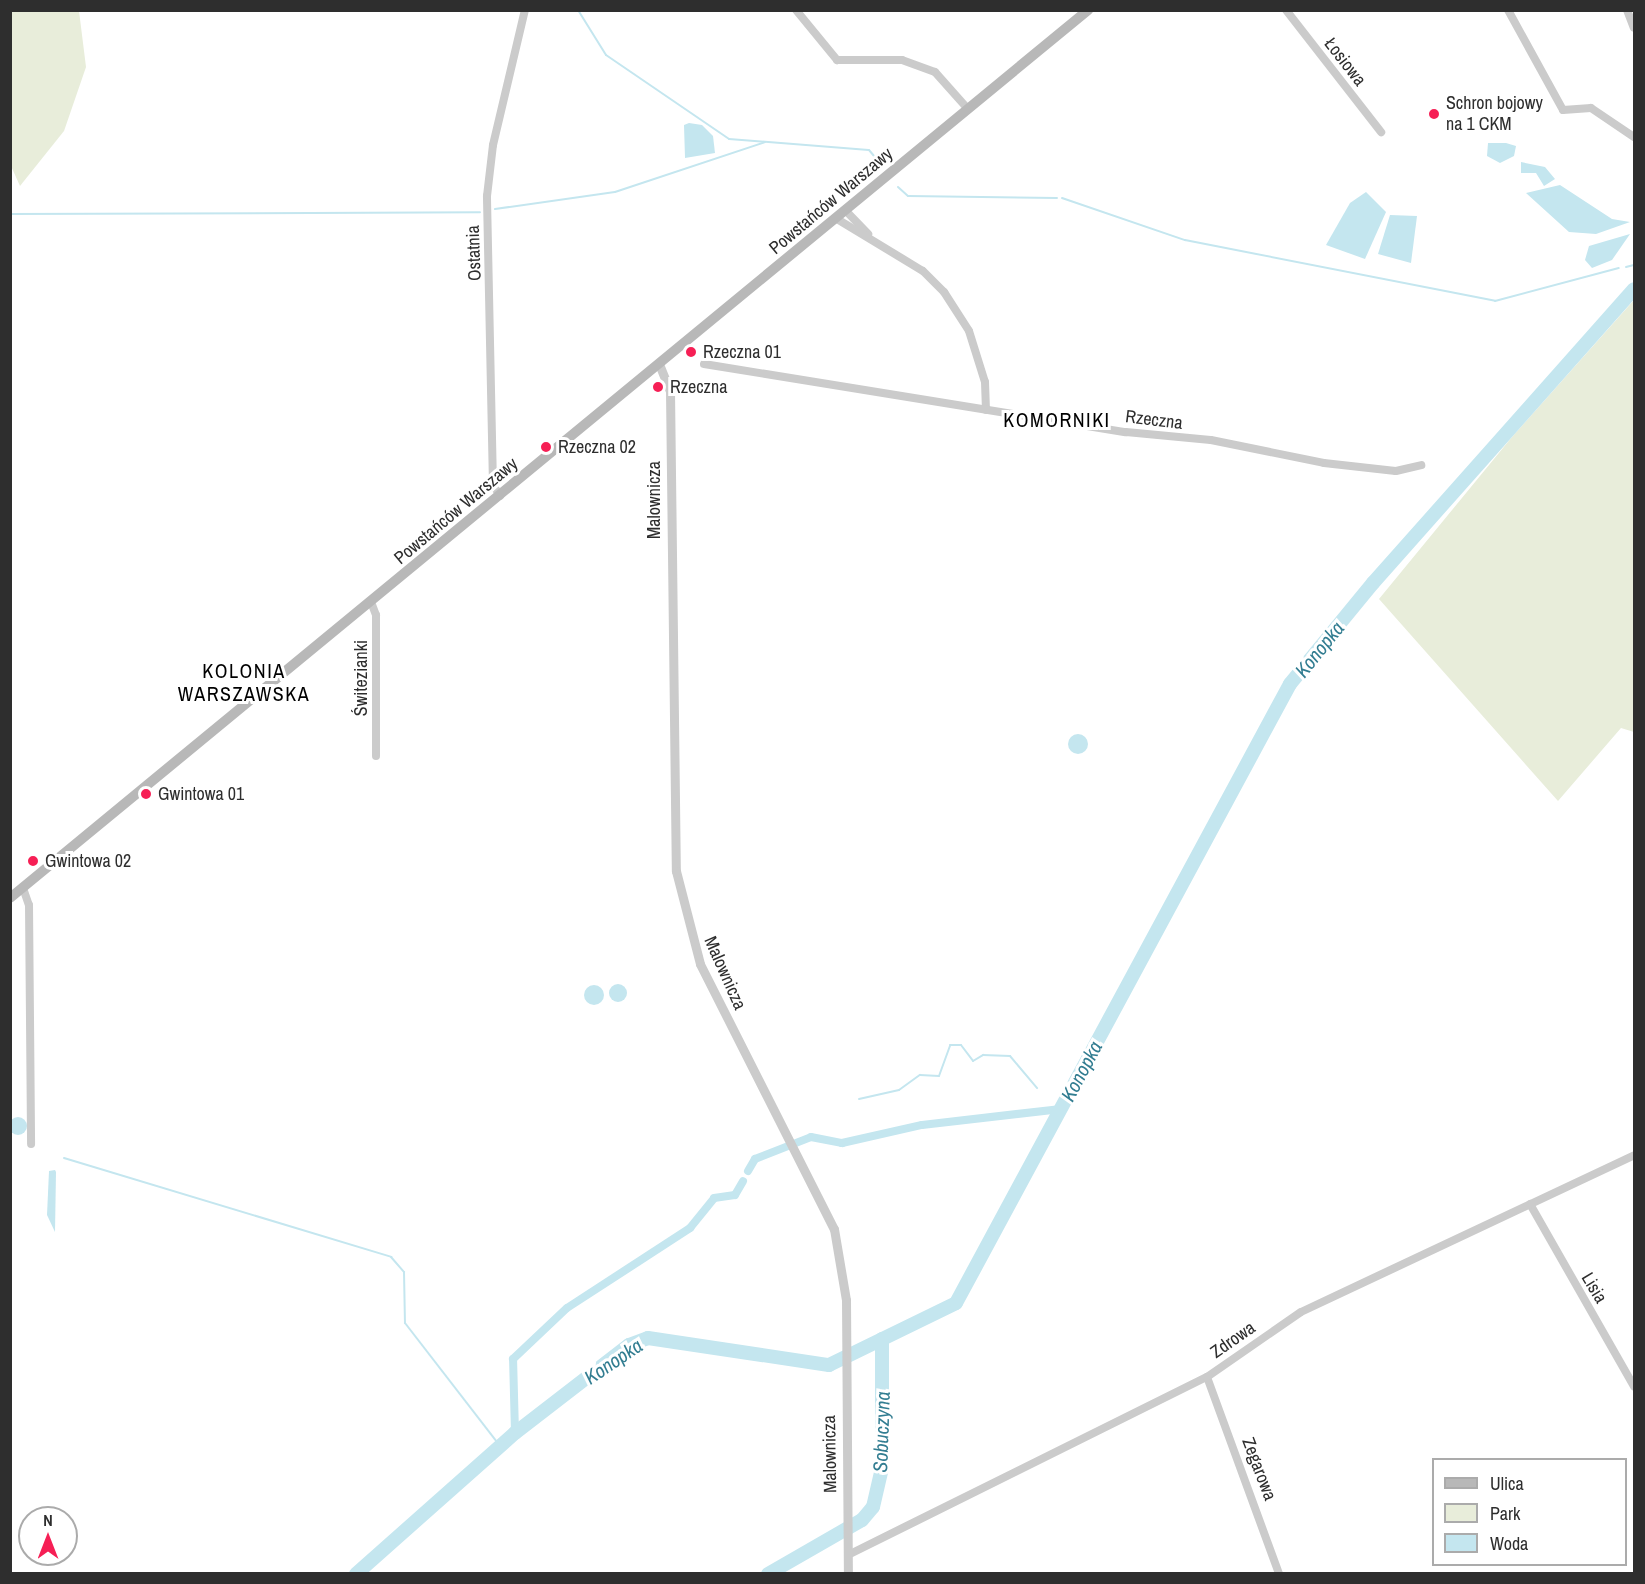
<!DOCTYPE html>
<meta charset="utf-8">
<style>
body{margin:0}
#map{position:relative;width:1645px;height:1584px;overflow:hidden;background:#fff;font-family:"Archivo Narrow",sans-serif}
div>[style]{position:absolute}
[style*='--x']{left:calc(var(--x)*1px);top:calc(var(--y)*1px);width:calc(var(--w)*1px);rotate:calc(var(--a)*1deg)}
.green>*{inset:0;background:#e8edda}
.water>*{inset:0;background:#c4e6ef}
.round{border-radius:50%}
.stream>*{height:2px;margin:-1px;padding:0 1px;transform-origin:1px;border-radius:1px;background:#c4e6ef}
.canal>*{height:8px;margin:-4px;padding:0 4px;transform-origin:4px;border-radius:4px;background:#c4e6ef}
.river>*{height:14px;margin:-7px;padding:0 7px;transform-origin:7px;border-radius:7px;background:#c4e6ef}
.minor>*{height:8px;margin:-4px;padding:0 4px;transform-origin:4px;border-radius:4px;background:#cbcbcb}
.tertiary>*{height:9px;margin:-4.5px;padding:0 4.5px;transform-origin:4.5px;border-radius:4.5px;background:#cbcbcb}
.secondary>*{height:10px;margin:-5px;padding:0 5px;transform-origin:5px;border-radius:5px;background:#b8b8b8}
.dots>*{width:16px;height:16px;translate:-50% -50%;box-sizing:border-box;border:3px solid #fff;border-radius:50%}
span{translate:-50% -50%;white-space:nowrap;text-align:center;line-height:1.15;-webkit-text-stroke:6px #fff;paint-order:stroke}
.street-label{font-size:18px;color:#2e2e2e}
.poi-label{font-size:18px;color:#2e2e2e}
.left{translate:0 -50%;text-align:left}
.neighbourhood-label{font-size:20px;color:#000;letter-spacing:1.5px}
.water-label{font-size:20px;color:#327d91;font-style:italic}
.frame{position:absolute;inset:0;border:12px solid #2e2e2e;pointer-events:none}
.legend{position:absolute;left:1432px;top:1458px;width:195px;height:108px;box-sizing:border-box;background:#fff;border:2px solid #ababab;margin:0;padding:8px 10px;list-style:none;font-size:18px;color:#2e2e2e}
.legend li{display:flex;align-items:center;gap:12px;height:30px}
.legend b{width:30px;border:2px solid #ababab}
.north{position:absolute;left:18px;top:1506px;width:60px;height:60px;box-sizing:border-box;background:#fff;border:2px solid #ababab;border-radius:50%;rotate:0deg;font-size:16px;font-weight:700;line-height:24px;text-align:center;color:#2e2e2e}
.north::after{content:'';display:block;margin:auto;width:21px;height:27px;background:#f61f55;clip-path:polygon(50% 0,100% 100%,50% 72%,0 100%)}
</style>
<div id="map">
<div class="green">
<div style="clip-path:polygon(11px 10px,79px 11px,86px 67px,64px 131px,20px 186px,11px 166px)"></div>
<div style="clip-path:polygon(1634px 300px,1634px 732px,1621px 728px,1558px 801px,1379px 599px,1512px 437px)"></div>
</div>
<div class="water">
<div style="clip-path:polygon(689px 123px,702px 125px,713px 136px,715px 153px,685px 158px,684px 125px)"></div>
<div style="clip-path:polygon(1488px 143px,1506px 143px,1516px 146px,1514px 156px,1500px 163px,1487px 156px)"></div>
<div style="clip-path:polygon(1521px 162px,1545px 167px,1555px 179px,1544px 186px,1536px 173px,1521px 173px)"></div>
<div style="clip-path:polygon(1560px 185px,1612px 219px,1630px 222px,1596px 234px,1569px 232px,1526px 193px)"></div>
<div style="clip-path:polygon(1366px 192px,1386px 212px,1365px 259px,1326px 245px,1350px 203px)"></div>
<div style="clip-path:polygon(1390px 215px,1417px 216px,1411px 263px,1378px 254px)"></div>
<div style="clip-path:polygon(1630px 234px,1612px 260px,1592px 268px,1585px 260px,1589px 246px)"></div>
<div class="round" style="left:1068px;top:734px;width:20px;height:20px"></div>
<div class="round" style="left:609px;top:984px;width:18px;height:18px"></div>
<div class="round" style="left:584px;top:985px;width:20px;height:20px"></div>
<div class="round" style="left:9px;top:1117px;width:18px;height:18px"></div>
<div style="clip-path:polygon(55px 1170px,56px 1172px,55px 1232px,47px 1215px,49px 1171px)"></div>
</div>
<div class="stream">
<div style="--x:578;--y:10;--w:53;--a:58.1"></div>
<div style="--x:606;--y:55;--w:149;--a:34.3"></div>
<div style="--x:729;--y:139;--w:140;--a:4.5"></div>
<div style="--x:869;--y:150;--w:16;--a:50"></div>
<div style="--x:898;--y:187;--w:13;--a:42"></div>
<div style="--x:908;--y:196;--w:149;--a:0.8"></div>
<div style="--x:1062;--y:198;--w:130;--a:18.9"></div>
<div style="--x:1185;--y:240;--w:316;--a:11.1"></div>
<div style="--x:1495;--y:301;--w:128;--a:-14.9"></div>
<div style="--x:495;--y:209;--w:121;--a:-8.1"></div>
<div style="--x:615;--y:192;--w:158;--a:-18.4"></div>
<div style="--x:10;--y:214;--w:470;--a:-0.2"></div>
<div style="--x:1626;--y:267;--w:8;--a:-14"></div>
<div style="--x:859;--y:1099;--w:41;--a:-12.7"></div>
<div style="--x:899;--y:1090;--w:26;--a:-36"></div>
<div style="--x:920;--y:1075;--w:19;--a:3"></div>
<div style="--x:939;--y:1076;--w:33;--a:-70"></div>
<div style="--x:950;--y:1045;--w:11;--a:0"></div>
<div style="--x:961;--y:1045;--w:20;--a:53"></div>
<div style="--x:973;--y:1061;--w:12;--a:-31"></div>
<div style="--x:983;--y:1055;--w:27;--a:2"></div>
<div style="--x:1010;--y:1056;--w:42;--a:49.8"></div>
<div style="--x:64;--y:1158;--w:342;--a:16.8"></div>
<div style="--x:391;--y:1257;--w:20;--a:49"></div>
<div style="--x:404;--y:1272;--w:51;--a:88.9"></div>
<div style="--x:405;--y:1323;--w:155;--a:52.3"></div>
</div>
<div class="canal">
<div style="--x:748;--y:1171;--w:14;--a:-60"></div>
<div style="--x:755;--y:1159;--w:60;--a:-21.4"></div>
<div style="--x:811;--y:1137;--w:32;--a:11"></div>
<div style="--x:842;--y:1143;--w:82;--a:-12.7"></div>
<div style="--x:922;--y:1125;--w:140;--a:-6.6"></div>
<div style="--x:515;--y:1433;--w:74;--a:-91.5"></div>
<div style="--x:513;--y:1359;--w:74;--a:-43.4"></div>
<div style="--x:567;--y:1308;--w:147;--a:-33"></div>
<div style="--x:690;--y:1228;--w:38;--a:-51"></div>
<div style="--x:714;--y:1198;--w:21;--a:-8"></div>
<div style="--x:735;--y:1195;--w:16;--a:-60"></div>
</div>
<div class="river">
<div style="--x:356;--y:1574;--w:213;--a:-41.6"></div>
<div style="--x:515;--y:1433;--w:144;--a:-37.7"></div>
<div style="--x:629;--y:1345;--w:20;--a:-20"></div>
<div style="--x:648;--y:1338;--w:183;--a:8.5"></div>
<div style="--x:829;--y:1365;--w:141;--a:-26"></div>
<div style="--x:956;--y:1303;--w:703;--a:-61.65"></div>
<div style="--x:1290;--y:684;--w:131;--a:-50.6"></div>
<div style="--x:1373;--y:583;--w:393;--a:-48.4"></div>
<div style="--x:768;--y:1574;--w:108;--a:-29.9"></div>
<div style="--x:862;--y:1520;--w:17;--a:-50"></div>
<div style="--x:873;--y:1507;--w:39;--a:-77"></div>
<div style="--x:882;--y:1469;--w:130;--a:-90"></div>
</div>
<div class="minor">
<div style="--x:796;--y:10;--w:65;--a:50.6"></div>
<div style="--x:837;--y:60;--w:65;--a:0"></div>
<div style="--x:902;--y:60;--w:35;--a:20"></div>
<div style="--x:935;--y:72;--w:50;--a:48.3"></div>
<div style="--x:1286;--y:10;--w:155;--a:52.1"></div>
<div style="--x:1508;--y:10;--w:114;--a:61.2"></div>
<div style="--x:1563;--y:110;--w:28;--a:-4"></div>
<div style="--x:1591;--y:108;--w:52;--a:34"></div>
<div style="--x:1627;--y:10;--w:19;--a:69"></div>
<div style="--x:846;--y:211;--w:32;--a:46"></div>
<div style="--x:837;--y:219;--w:100;--a:31.2"></div>
<div style="--x:923;--y:271;--w:30;--a:45"></div>
<div style="--x:944;--y:292;--w:46;--a:57.3"></div>
<div style="--x:969;--y:331;--w:53;--a:72.6"></div>
<div style="--x:985;--y:382;--w:28;--a:88"></div>
<div style="--x:704;--y:364;--w:427;--a:9.2"></div>
<div style="--x:1126;--y:432;--w:85;--a:5.4"></div>
<div style="--x:1211;--y:440;--w:115;--a:11.5"></div>
<div style="--x:1324;--y:463;--w:72;--a:6.3"></div>
<div style="--x:1396;--y:471;--w:26;--a:-13"></div>
<div style="--x:500;--y:496;--w:13;--a:-122"></div>
<div style="--x:493;--y:485;--w:289;--a:-91.2"></div>
<div style="--x:487;--y:196;--w:51;--a:-83.3"></div>
<div style="--x:493;--y:145;--w:139;--a:-76.7"></div>
<div style="--x:371;--y:602;--w:14;--a:69"></div>
<div style="--x:376;--y:615;--w:141;--a:90"></div>
<div style="--x:23;--y:888;--w:18;--a:71"></div>
<div style="--x:29;--y:905;--w:239;--a:89.5"></div>
<div style="--x:1530;--y:1204;--w:210;--a:60.3"></div>
<div style="--x:1207;--y:1377;--w:210;--a:69.9"></div>
<div style="--x:850;--y:1554;--w:398;--a:-26.4"></div>
<div style="--x:1207;--y:1377;--w:114;--a:-34.7"></div>
<div style="--x:1301;--y:1312;--w:368;--a:-25.2"></div>
</div>
<div class="tertiary">
<div style="--x:659;--y:364;--w:29;--a:68"></div>
<div style="--x:670;--y:391;--w:480;--a:89.3"></div>
<div style="--x:676;--y:871;--w:96;--a:75.5"></div>
<div style="--x:700;--y:964;--w:297;--a:63.2"></div>
<div style="--x:834;--y:1229;--w:72;--a:80.4"></div>
<div style="--x:846;--y:1300;--w:274;--a:89.6"></div>
</div>
<div class="secondary">
<div style="--x:10;--y:898;--w:1397;--a:-39.48"></div>
</div>
<div class="dots">
<div style="left:1434px;top:114px;background:#f61f55"></div>
<div style="left:691px;top:352px;background:#f61f55"></div>
<div style="left:658px;top:387px;background:#f61f55"></div>
<div style="left:546px;top:447px;background:#f61f55"></div>
<div style="left:146px;top:794px;background:#f61f55"></div>
<div style="left:33px;top:861px;background:#f61f55"></div>
</div>
<div class="street-label">
<span style="left:1345px;top:62px;rotate:52deg">Łosiowa</span>
<span style="left:831px;top:201px;rotate:-40deg">Powstańców Warszawy</span>
<span style="left:474px;top:253px;rotate:-92deg">Ostatnia</span>
<span style="left:1154px;top:420px;rotate:7deg">Rzeczna</span>
<span style="left:654px;top:500px;rotate:-90deg">Malownicza</span>
<span style="left:456px;top:511px;rotate:-40deg">Powstańców Warszawy</span>
<span style="left:361px;top:678px;rotate:-90deg">Świtezianki</span>
<span style="left:725px;top:973px;rotate:66deg">Malownicza</span>
<span style="left:1594px;top:1288px;rotate:59deg">Lisia</span>
<span style="left:1233px;top:1340px;rotate:-35deg">Zdrowa</span>
<span style="left:830px;top:1454px;rotate:-91deg">Malownicza</span>
<span style="left:1259px;top:1469px;rotate:69deg">Zegarowa</span>
</div>
<div class="poi-label">
<span class="left" style="left:1446px;top:114px">Schron bojowy<br>na 1 CKM</span>
<span class="left" style="left:703px;top:352px">Rzeczna 01</span>
<span class="left" style="left:670px;top:387px">Rzeczna</span>
<span class="left" style="left:558px;top:447px">Rzeczna 02</span>
<span class="left" style="left:158px;top:794px">Gwintowa 01</span>
<span class="left" style="left:45px;top:861px">Gwintowa 02</span>
</div>
<div class="neighbourhood-label">
<span style="left:1057px;top:419px">KOMORNIKI</span>
<span style="left:244px;top:682px">KOLONIA<br>WARSZAWSKA</span>
</div>
<div class="water-label">
<span style="left:1319px;top:649px;rotate:-51deg">Konopka</span>
<span style="left:1081px;top:1071px;rotate:-62deg">Konopka</span>
<span style="left:613px;top:1361px;rotate:-34deg">Konopka</span>
<span style="left:881px;top:1432px;rotate:-88deg">Sobuczyna</span>
</div>
<div class="frame"></div>
<ul class="legend">
<li><b style="height:8px;background:#b8b8b8"></b>Ulica</li>
<li><b style="height:16px;background:#e8edda"></b>Park</li>
<li><b style="height:16px;background:#c4e6ef"></b>Woda</li>
</ul>
<div class="north">N</div>
</div>
